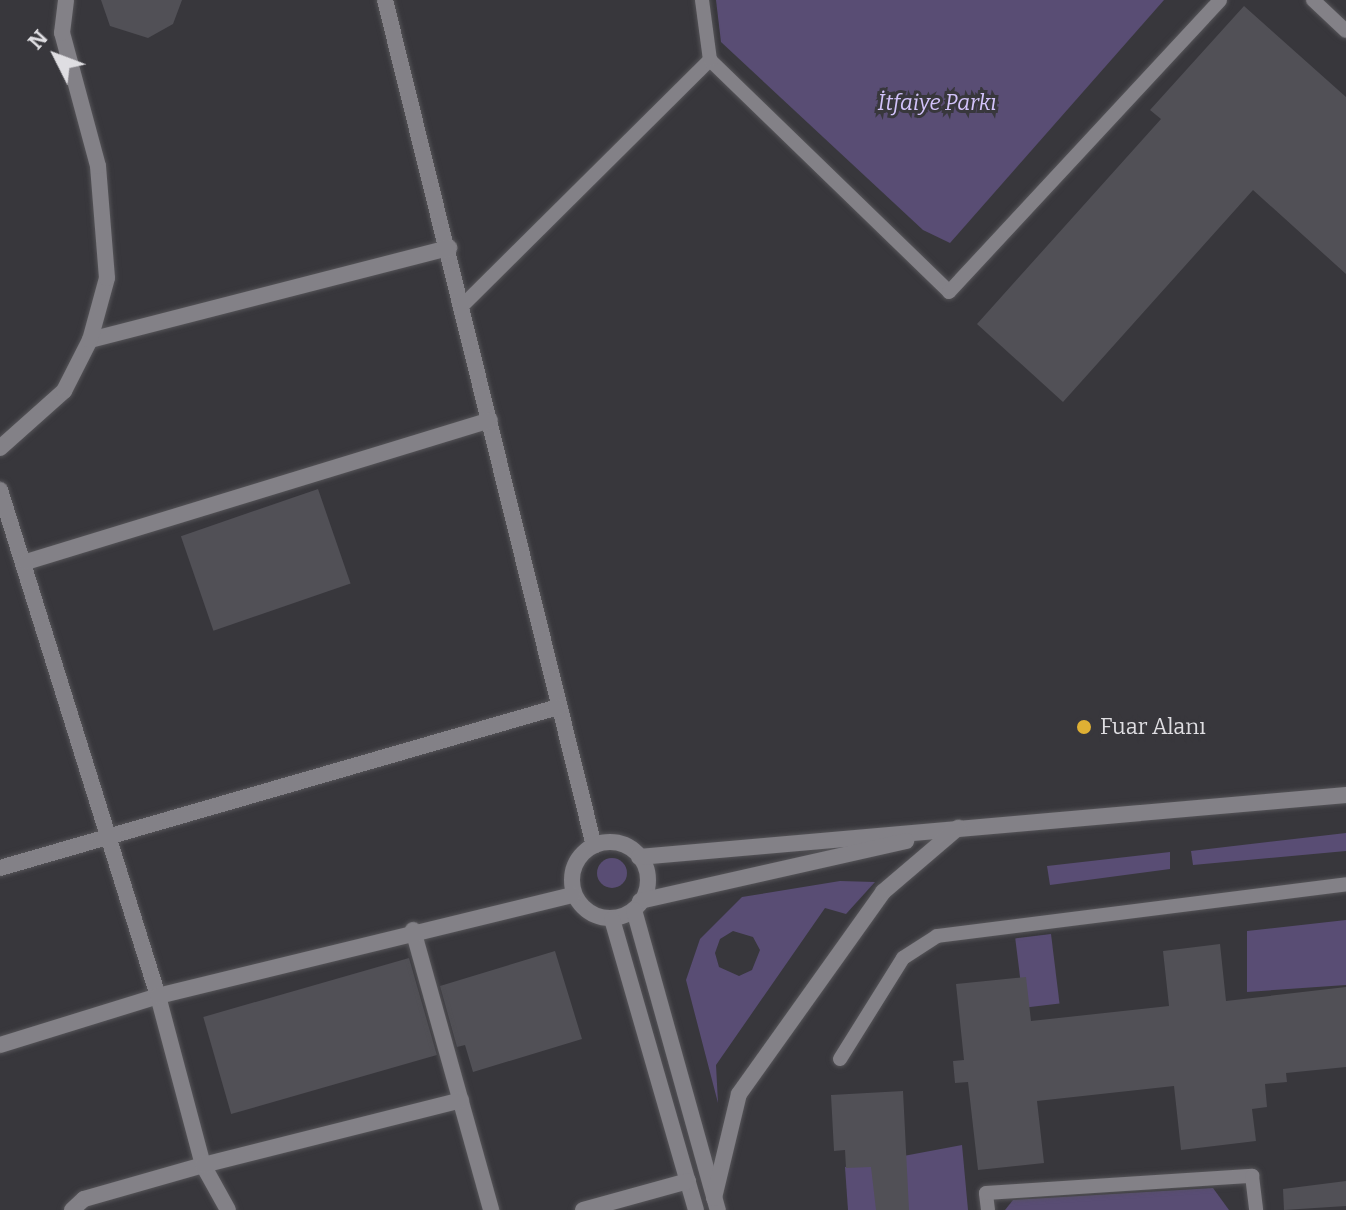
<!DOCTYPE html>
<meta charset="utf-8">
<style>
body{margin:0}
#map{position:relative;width:1346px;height:1210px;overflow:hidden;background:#38373c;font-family:Bitter,serif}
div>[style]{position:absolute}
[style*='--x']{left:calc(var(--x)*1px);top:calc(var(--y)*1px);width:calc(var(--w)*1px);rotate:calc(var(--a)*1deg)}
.green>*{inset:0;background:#594d74;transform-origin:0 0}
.round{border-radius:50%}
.building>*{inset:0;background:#515056;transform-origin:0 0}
.roads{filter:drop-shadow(0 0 2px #555458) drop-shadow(0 0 2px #555458)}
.service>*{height:14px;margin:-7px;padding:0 7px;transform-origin:7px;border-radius:7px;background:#838187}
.minor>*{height:16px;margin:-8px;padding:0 8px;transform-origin:8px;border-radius:8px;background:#838187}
.minor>.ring{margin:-8px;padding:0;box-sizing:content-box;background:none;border:16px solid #838187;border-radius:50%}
.dots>*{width:22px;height:22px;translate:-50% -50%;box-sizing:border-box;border:4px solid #38373c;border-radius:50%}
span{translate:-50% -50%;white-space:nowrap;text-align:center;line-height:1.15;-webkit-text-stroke:6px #38373c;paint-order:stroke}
.park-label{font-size:22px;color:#d2c3fa;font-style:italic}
.poi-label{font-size:22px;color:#dfdee2}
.left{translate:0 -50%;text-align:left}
.north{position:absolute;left:16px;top:16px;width:80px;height:80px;-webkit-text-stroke:6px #38373c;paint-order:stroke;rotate:312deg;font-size:22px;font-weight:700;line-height:32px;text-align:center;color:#dfdee2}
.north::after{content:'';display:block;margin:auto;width:28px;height:36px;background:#dfdee2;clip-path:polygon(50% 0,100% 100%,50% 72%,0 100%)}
</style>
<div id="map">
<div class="green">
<div style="clip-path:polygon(716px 0,1164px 0,950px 243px,923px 230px,721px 42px)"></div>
<div style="clip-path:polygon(1346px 833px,1346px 851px,1193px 865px,1191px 851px)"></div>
<div style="clip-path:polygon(1170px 852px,1170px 869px,1050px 885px,1047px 866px)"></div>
<div class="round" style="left:597px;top:858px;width:30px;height:30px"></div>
<div style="clip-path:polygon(evenodd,840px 881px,875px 882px,846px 914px,825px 908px,716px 1065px,718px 1103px,686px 980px,700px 939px,742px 897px,840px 881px,733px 931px,753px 937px,760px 950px,752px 970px,739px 976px,719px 967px,715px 953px,720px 939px,733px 931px)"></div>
<div style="clip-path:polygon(1346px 920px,1346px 985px,1247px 992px,1247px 931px)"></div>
<div style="left:1051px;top:934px;width:70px;height:36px;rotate:83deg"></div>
<div style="clip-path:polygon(962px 1145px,968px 1210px,848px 1210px,845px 1167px)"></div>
<div style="clip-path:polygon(1213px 1188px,1229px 1210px,1005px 1210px,1013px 1200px)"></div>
</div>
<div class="building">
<div style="clip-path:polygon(101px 0,182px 0,173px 24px,148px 38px,110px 26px)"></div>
<div style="clip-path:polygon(1244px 6px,1346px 97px,1346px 274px,1253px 190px,1063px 402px,977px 324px,1161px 119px,1150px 110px)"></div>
<div style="left:318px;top:489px;width:100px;height:145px;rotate:71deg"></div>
<div style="clip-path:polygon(1220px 944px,1226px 1001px,1346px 987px,1346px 1067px,1286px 1073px,1287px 1082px,1265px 1084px,1267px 1107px,1252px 1109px,1256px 1141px,1181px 1150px,1174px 1086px,1037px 1101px,1044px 1163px,978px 1170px,968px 1082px,955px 1083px,953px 1061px,964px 1060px,956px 984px,1026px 977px,1031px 1021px,1169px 1006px,1163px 951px)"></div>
<div style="clip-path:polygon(555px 951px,582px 1039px,473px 1072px,465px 1045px,457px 1047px,440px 986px)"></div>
<div style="left:409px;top:958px;width:101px;height:214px;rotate:74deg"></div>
<div style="clip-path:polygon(903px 1091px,909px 1210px,876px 1210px,871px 1167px,846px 1168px,845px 1150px,834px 1151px,831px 1095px)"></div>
<div style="clip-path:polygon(1346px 1181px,1346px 1206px,1284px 1210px,1283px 1189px)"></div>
</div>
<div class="roads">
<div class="service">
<div style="--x:1313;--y:0;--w:45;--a:43.2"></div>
<div style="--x:710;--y:60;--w:333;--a:44.1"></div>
<div style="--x:949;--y:292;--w:398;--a:-47.1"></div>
<div style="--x:463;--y:305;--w:348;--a:-44.8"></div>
<div style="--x:710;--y:60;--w:61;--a:-97.6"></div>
<div style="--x:840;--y:1059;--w:119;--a:-58"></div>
<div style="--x:903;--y:958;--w:40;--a:-32.9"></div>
<div style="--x:937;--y:936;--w:412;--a:-7.2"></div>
<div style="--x:988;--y:1210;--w:17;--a:-97"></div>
<div style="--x:986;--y:1193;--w:267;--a:-3.7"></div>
<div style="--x:1252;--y:1176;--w:34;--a:83"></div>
</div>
<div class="minor">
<div style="--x:385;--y:0;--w:871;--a:76.12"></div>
<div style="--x:90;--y:340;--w:371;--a:-14.4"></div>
<div style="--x:0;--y:448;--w:86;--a:-41.7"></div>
<div style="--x:64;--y:391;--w:57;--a:-63"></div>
<div style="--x:90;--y:340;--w:64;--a:-74.7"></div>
<div style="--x:107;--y:278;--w:112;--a:-94.6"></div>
<div style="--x:98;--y:166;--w:138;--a:-105.1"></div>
<div style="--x:62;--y:33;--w:33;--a:-83"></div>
<div style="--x:0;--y:490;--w:530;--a:72.66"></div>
<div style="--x:158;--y:996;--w:175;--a:75.1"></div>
<div style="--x:203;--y:1165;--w:51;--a:60.9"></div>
<div style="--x:26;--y:562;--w:485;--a:-17"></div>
<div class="ring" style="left:572px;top:842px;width:60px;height:60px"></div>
<div style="--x:639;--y:857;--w:710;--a:-5.01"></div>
<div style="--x:0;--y:868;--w:581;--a:-16.09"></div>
<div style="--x:640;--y:901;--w:273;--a:-12.7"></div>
<div style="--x:634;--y:910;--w:312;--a:74.4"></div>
<div style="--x:612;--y:919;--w:303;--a:73.9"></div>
<div style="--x:413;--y:930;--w:291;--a:74.4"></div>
<div style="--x:0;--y:1045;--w:165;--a:-17.2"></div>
<div style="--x:158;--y:996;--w:427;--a:-13.7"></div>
<div style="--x:714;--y:1198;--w:107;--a:-76.5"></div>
<div style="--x:739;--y:1094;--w:248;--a:-54.5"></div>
<div style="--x:883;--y:892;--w:99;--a:-40.5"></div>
<div style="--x:72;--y:1210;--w:16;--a:-43"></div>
<div style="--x:84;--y:1199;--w:124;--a:-15.9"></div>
<div style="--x:203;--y:1165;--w:266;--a:-14.1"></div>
<div style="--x:583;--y:1210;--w:109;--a:-15.4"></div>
</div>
</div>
<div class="dots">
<div style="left:1084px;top:727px;background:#dfb034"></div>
</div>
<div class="park-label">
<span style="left:937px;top:103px">İtfaiye Parkı</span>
</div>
<div class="poi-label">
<span class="left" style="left:1100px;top:727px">Fuar Alanı</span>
</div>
<div class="north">N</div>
</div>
